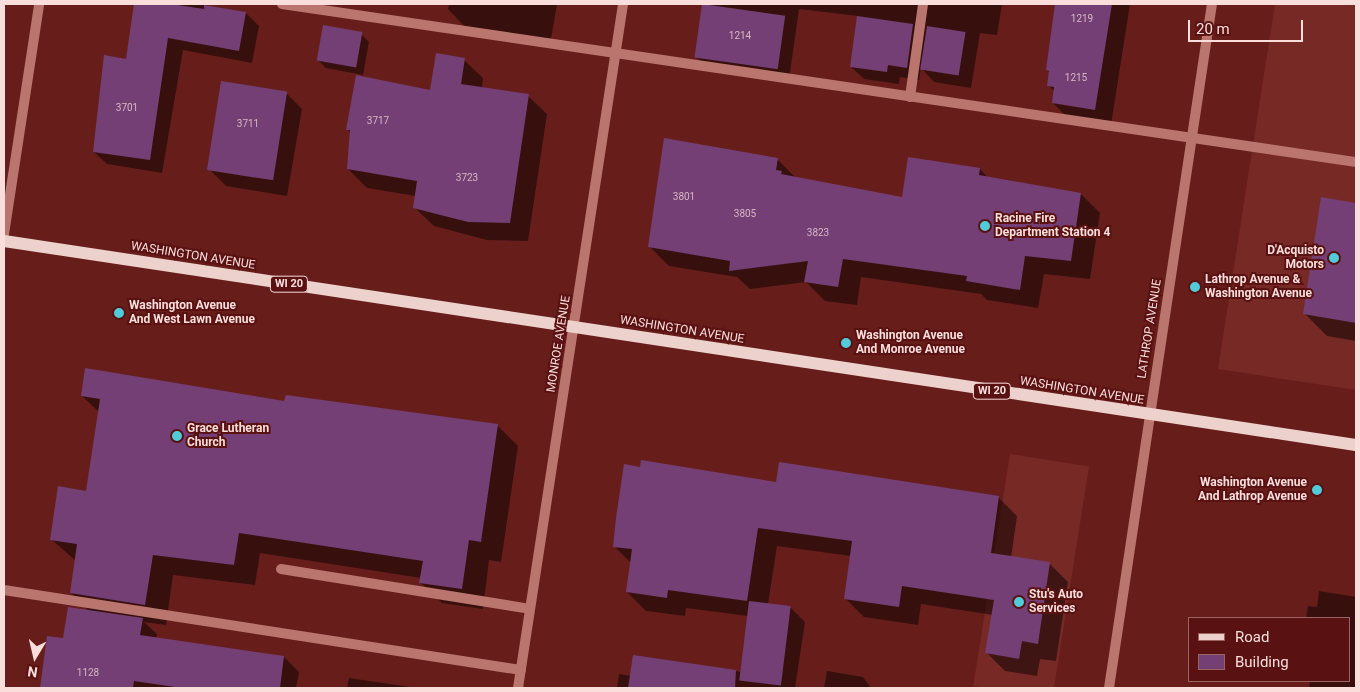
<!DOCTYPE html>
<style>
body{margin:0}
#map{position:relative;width:1360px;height:692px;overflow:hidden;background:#671e1b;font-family:Roboto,sans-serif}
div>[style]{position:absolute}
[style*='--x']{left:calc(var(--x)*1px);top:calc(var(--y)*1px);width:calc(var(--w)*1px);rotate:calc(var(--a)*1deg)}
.built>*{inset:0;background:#772926;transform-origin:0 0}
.shadow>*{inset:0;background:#0007}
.building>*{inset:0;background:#733f75;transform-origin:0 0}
.service>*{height:10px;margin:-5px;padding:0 5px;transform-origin:5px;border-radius:5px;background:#b9756e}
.minor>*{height:10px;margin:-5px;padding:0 5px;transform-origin:5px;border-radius:5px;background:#b9756e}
.tertiary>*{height:10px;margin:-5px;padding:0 5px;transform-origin:5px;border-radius:5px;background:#b9756e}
.primary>*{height:12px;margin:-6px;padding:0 6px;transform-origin:6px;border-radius:6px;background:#edd1cd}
.dots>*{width:14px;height:14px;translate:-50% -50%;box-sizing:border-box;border:2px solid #5a1111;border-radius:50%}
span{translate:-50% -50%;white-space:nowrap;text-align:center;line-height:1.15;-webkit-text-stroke:4px #5a1111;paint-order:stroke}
.number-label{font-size:10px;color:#d8b6c2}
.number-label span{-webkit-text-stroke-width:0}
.shield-label span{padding:1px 4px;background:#5a1111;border:1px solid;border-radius:4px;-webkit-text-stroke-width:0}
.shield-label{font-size:11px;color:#fadedb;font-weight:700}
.poi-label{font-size:12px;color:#fadedb;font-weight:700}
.left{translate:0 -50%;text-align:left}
.right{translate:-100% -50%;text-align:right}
.street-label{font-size:12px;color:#fadedb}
.frame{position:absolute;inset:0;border:5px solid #fadedb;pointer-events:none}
.legend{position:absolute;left:1188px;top:617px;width:162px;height:65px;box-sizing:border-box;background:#5a1111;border:1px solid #9a6362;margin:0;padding:6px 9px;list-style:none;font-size:15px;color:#fadedb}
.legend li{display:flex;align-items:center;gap:10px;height:25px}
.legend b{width:25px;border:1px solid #9a6362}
.north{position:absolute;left:10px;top:632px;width:50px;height:50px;-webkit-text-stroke:4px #5a1111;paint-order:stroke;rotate:189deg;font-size:14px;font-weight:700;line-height:20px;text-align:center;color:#fadedb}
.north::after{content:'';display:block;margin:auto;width:18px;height:22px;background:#fadedb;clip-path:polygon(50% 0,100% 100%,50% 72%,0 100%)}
.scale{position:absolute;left:1188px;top:20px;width:115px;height:22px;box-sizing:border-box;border:2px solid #fadedb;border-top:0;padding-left:6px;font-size:15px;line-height:18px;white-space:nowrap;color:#fadedb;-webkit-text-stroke:4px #5a1111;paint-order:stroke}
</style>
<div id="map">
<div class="built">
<div style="clip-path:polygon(1275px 4px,1356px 4px,1356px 390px,1218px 369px)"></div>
<div style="left:1010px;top:454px;width:80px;height:235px;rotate:9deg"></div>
</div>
<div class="shadow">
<div style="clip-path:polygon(136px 4px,199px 4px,246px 13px,259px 26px,252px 63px,183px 50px,162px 173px,107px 164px,94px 152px,127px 60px)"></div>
<div style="clip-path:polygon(449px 4px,557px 4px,551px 39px,464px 26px,448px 9px)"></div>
<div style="clip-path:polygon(704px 4px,1002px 4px,997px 35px,980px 33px,971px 88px,934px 82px,921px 68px,919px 80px,900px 77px,899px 84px,864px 79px,851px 67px,858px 16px,799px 9px,789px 80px,708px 69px,696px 56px)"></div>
<div style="clip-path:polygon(1056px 4px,1130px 4px,1111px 125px,1069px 119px,1053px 103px,1055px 92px,1048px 85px,1050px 73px,1047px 70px)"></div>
<div style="clip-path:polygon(361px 34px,369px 42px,363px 75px,326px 68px,318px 60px)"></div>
<div style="clip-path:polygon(464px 60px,483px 78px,482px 88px,528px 96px,547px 114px,528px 241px,487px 240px,434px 226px,415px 208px,416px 196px,367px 188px,348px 169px,351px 133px,347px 129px,431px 92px)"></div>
<div style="clip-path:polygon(286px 93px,302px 109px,287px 196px,226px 186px,210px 170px)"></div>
<div style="clip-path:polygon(777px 159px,796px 178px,903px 198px,980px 169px,988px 178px,1081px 194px,1100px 213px,1090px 279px,1044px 274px,1038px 308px,987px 300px,981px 294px,861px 277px,857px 305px,825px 301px,806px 282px,750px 289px,737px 277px,669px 266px,650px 247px)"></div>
<div style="clip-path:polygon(1322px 199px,1356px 204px,1356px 341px,1327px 336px,1305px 314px)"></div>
<div style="clip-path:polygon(82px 396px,285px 402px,497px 425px,518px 446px,501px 562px,489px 560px,483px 609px,442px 603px,421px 583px,421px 578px,260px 553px,255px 585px,173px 575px,166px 625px,144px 622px,157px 634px,156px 639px,284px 657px,299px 672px,296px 688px,41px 688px,48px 637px,64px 640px,90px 612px,71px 593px,76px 561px,52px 540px,87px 492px,99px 412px)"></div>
<div style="clip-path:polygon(777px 483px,999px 498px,1017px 516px,1011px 558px,1050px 564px,1068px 582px,1056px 661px,1040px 659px,1037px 676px,1005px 671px,987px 653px,993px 615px,921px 604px,918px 625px,864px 617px,845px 598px,851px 556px,777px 546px,768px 604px,791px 608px,805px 622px,795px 688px,617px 688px,619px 674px,631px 676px,635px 656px,741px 672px,748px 616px,686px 608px,685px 616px,646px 611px,627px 592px,631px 563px,614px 546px)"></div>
<div style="clip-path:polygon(1319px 591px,1356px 597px,1356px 688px,1309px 688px,1310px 681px,1349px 681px,1349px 618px,1306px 618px,1308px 606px,1317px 607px)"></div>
<div style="clip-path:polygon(827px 671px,863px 677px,871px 688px,824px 688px)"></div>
<div style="clip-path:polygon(349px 678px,417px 688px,347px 688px)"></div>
</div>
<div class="building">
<div style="clip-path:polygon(134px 4px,171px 4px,204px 9px,204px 5px,246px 12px,239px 51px,168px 38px,150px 160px,93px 152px,104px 55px,126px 59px)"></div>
<div style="left:702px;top:4px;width:84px;height:54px;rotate:8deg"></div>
<div style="clip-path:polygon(1055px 4px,1112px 4px,1095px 110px,1052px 103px,1054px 87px,1047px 86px,1049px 71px,1046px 70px)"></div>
<div style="clip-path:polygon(857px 16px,913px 24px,907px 68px,888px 65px,887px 72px,850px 67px)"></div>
<div style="left:323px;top:25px;width:40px;height:36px;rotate:10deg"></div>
<div style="left:927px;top:26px;width:39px;height:44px;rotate:9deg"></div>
<div style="clip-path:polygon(436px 53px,465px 58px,461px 84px,529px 94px,510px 223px,468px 222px,413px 208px,417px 181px,347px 169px,350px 130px,346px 130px,356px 75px,430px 90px)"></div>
<div style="left:221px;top:81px;width:67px;height:90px;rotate:9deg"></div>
<div style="clip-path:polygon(664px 138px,778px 158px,776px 170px,782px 171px,781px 174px,902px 197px,908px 157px,980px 168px,979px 175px,1081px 193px,1071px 261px,1025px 256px,1020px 290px,966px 281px,967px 276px,843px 259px,838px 287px,804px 282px,808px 261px,729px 271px,730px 261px,648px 247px)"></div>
<div style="clip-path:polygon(1321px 197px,1356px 203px,1356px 323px,1303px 314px)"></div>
<div style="clip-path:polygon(85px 368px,284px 401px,286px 395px,498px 424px,481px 542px,469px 540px,462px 589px,419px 583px,423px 561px,239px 533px,234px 565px,153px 555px,145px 605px,70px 593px,77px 544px,50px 540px,58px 486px,86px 491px,100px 399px,81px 396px)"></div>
<div style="clip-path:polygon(641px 460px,776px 482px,779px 462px,999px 496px,991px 553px,1050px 562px,1038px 644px,1022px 641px,1019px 659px,985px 653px,994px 600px,902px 586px,899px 607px,844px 599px,852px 541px,758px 528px,747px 601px,668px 590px,667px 598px,626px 592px,632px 549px,613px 547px,616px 518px,624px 464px,640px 467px)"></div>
<div style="left:749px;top:601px;width:42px;height:80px;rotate:7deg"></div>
<div style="clip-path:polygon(68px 607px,143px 618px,140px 635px,284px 656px,280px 688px,182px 688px,134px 681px,133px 688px,40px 688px,47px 636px,63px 638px)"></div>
<div style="clip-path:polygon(633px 655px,736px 670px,735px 688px,628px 688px)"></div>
</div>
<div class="service">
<div style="--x:282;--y:4;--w:1086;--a:8.37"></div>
<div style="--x:910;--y:97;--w:94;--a:-82"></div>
<div style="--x:281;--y:569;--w:252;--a:9.1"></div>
<div style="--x:4;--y:590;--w:523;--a:8.8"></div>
</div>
<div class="minor">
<div style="--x:4;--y:234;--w:233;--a:-81.3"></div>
<div style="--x:518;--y:688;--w:692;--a:-81.27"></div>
</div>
<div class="tertiary">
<div style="--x:1109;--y:688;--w:692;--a:-81.44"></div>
</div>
<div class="primary">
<div style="--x:4;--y:241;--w:1367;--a:8.58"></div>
</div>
<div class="dots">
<div style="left:985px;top:226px;background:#52cbd9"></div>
<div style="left:1334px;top:258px;background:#52cbd9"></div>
<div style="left:1195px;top:287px;background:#52cbd9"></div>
<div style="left:119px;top:313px;background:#52cbd9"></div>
<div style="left:846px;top:343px;background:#52cbd9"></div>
<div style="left:177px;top:436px;background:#52cbd9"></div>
<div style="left:1317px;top:490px;background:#52cbd9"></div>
<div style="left:1019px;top:602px;background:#52cbd9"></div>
</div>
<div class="number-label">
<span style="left:1082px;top:19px">1219</span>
<span style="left:740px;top:36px">1214</span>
<span style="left:1076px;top:78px">1215</span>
<span style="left:127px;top:108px">3701</span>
<span style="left:378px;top:121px">3717</span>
<span style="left:248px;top:124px">3711</span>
<span style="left:467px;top:178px">3723</span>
<span style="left:684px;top:197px">3801</span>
<span style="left:745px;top:214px">3805</span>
<span style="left:818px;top:233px">3823</span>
<span style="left:88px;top:673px">1128</span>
</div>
<div class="shield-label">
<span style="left:289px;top:284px">WI 20</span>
<span style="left:992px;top:391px">WI 20</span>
</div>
<div class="poi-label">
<span class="left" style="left:995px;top:226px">Racine Fire<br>Department Station 4</span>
<span class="right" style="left:1324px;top:258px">D'Acquisto<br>Motors</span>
<span class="left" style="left:1205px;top:287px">Lathrop Avenue &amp;<br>Washington Avenue</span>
<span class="left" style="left:129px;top:313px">Washington Avenue<br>And West Lawn Avenue</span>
<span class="left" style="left:856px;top:343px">Washington Avenue<br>And Monroe Avenue</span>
<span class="left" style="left:187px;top:436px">Grace Lutheran<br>Church</span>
<span class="right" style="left:1307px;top:490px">Washington Avenue<br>And Lathrop Avenue</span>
<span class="left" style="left:1029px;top:602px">Stu's Auto<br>Services</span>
</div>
<div class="street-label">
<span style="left:193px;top:256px;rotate:9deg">WASHINGTON AVENUE</span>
<span style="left:1150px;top:329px;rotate:-81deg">LATHROP AVENUE</span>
<span style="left:682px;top:330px;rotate:9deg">WASHINGTON AVENUE</span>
<span style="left:559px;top:344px;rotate:-81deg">MONROE AVENUE</span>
<span style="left:1082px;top:391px;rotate:9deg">WASHINGTON AVENUE</span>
</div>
<div class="frame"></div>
<ul class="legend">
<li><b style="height:6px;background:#edd1cd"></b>Road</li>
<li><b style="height:14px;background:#733f75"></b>Building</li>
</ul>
<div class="north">N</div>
<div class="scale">20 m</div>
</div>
